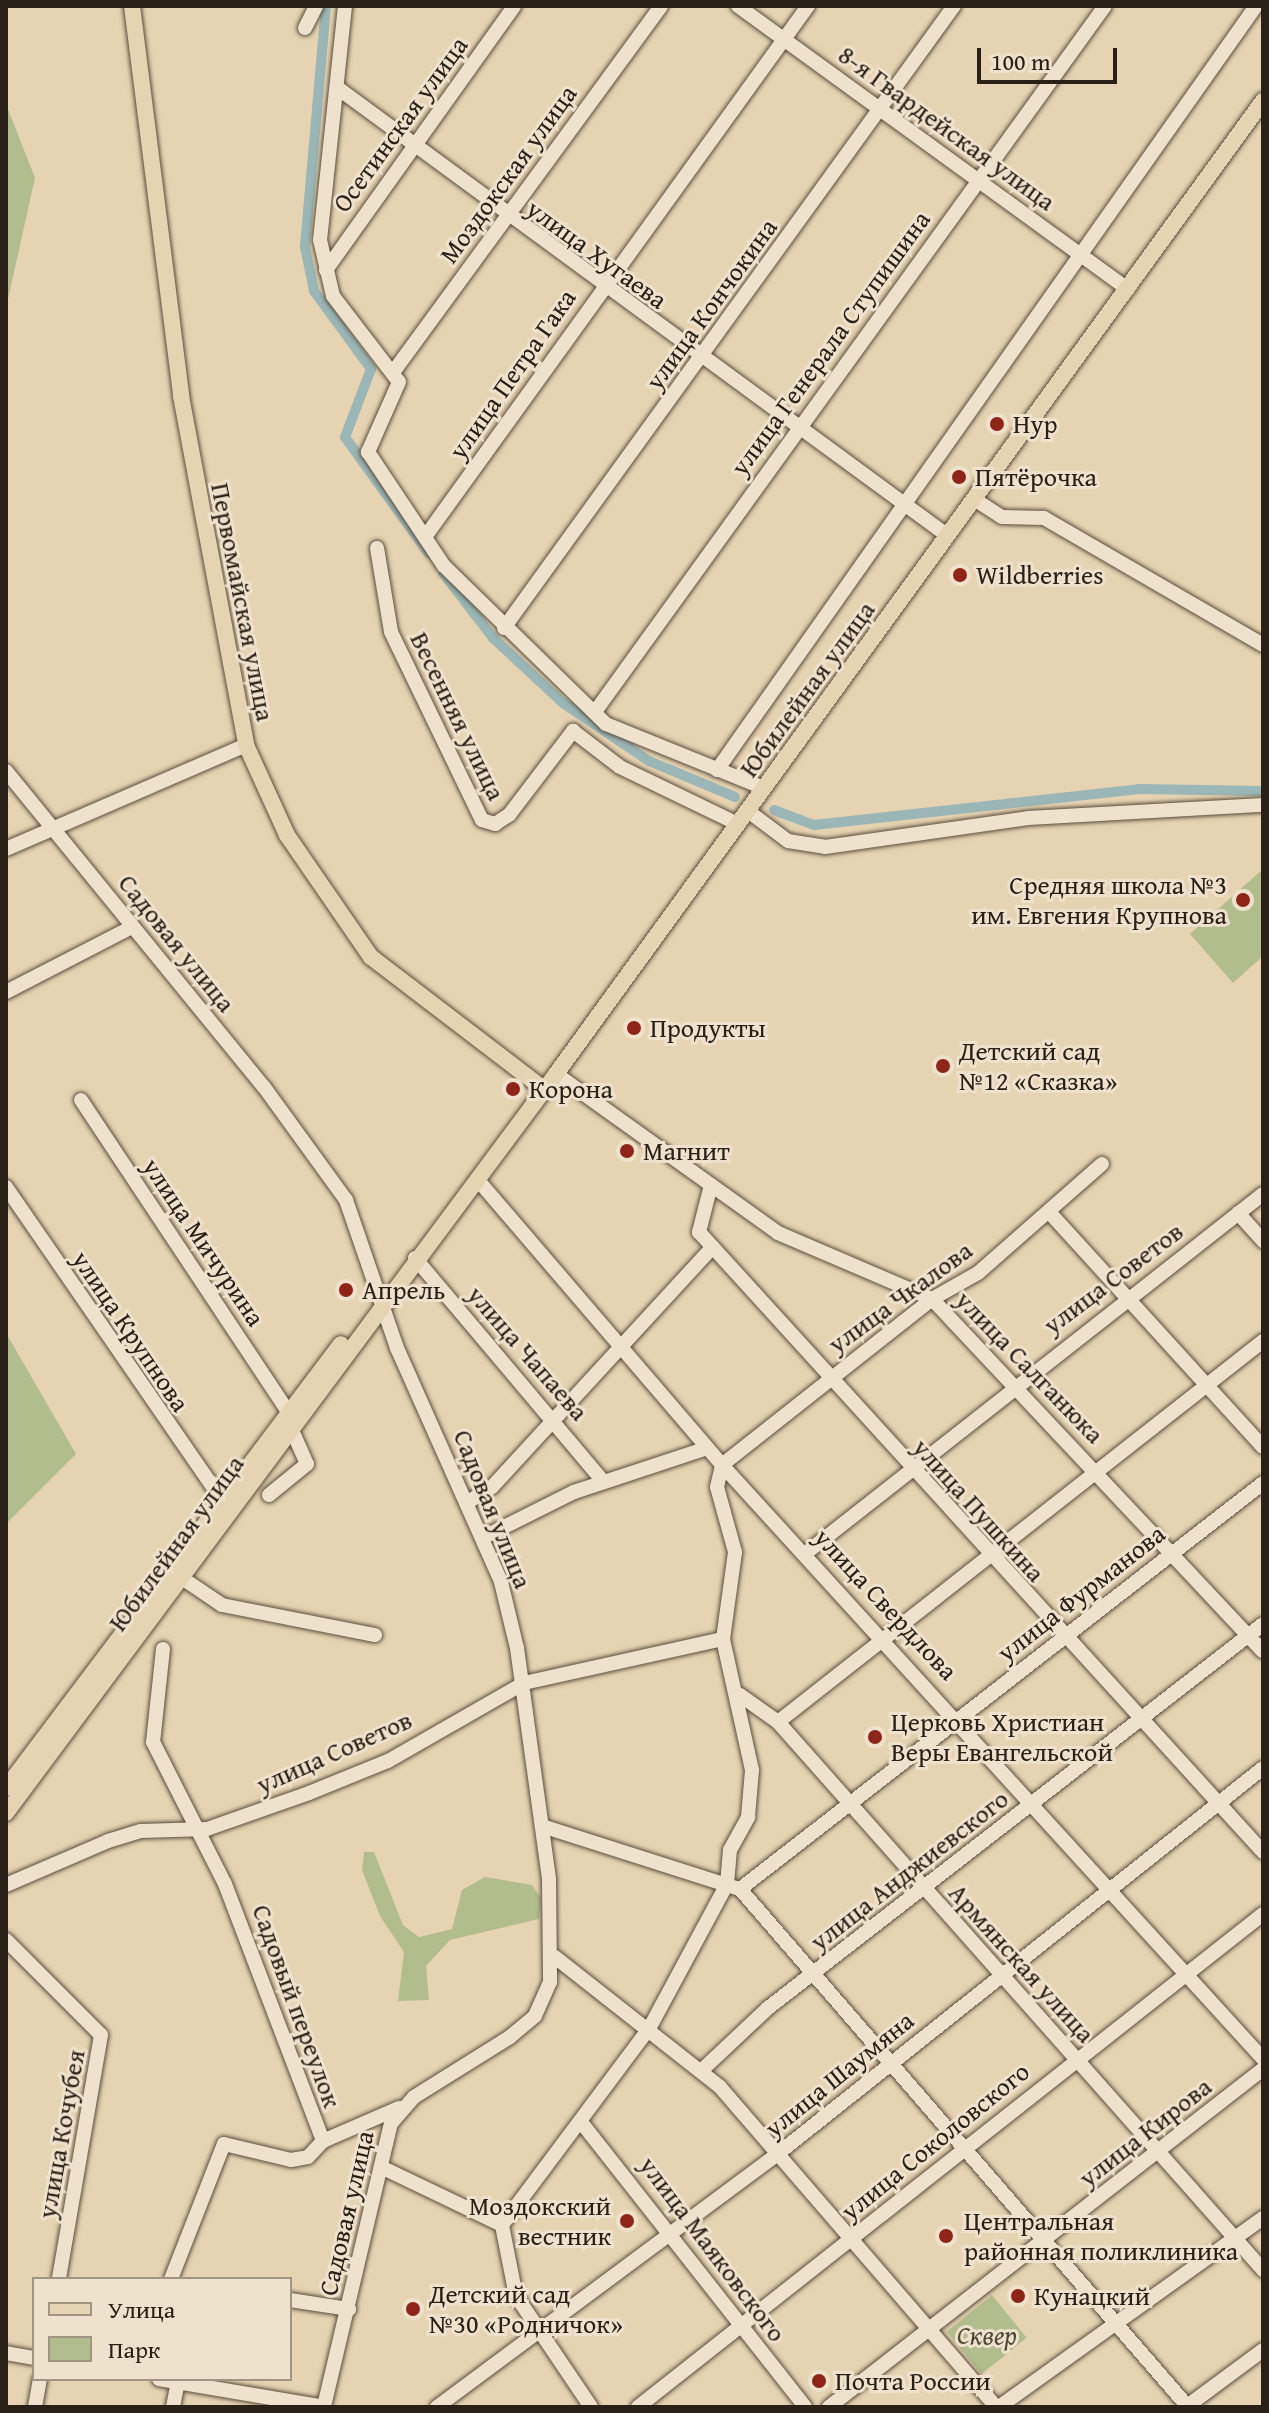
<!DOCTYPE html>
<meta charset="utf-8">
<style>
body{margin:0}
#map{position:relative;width:1269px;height:2413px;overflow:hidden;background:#e6d3b1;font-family:"Gentium Book Plus",serif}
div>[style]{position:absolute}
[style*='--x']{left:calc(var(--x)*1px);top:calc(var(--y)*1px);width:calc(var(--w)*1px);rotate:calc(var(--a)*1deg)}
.green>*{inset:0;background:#b2bd8e;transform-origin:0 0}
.canal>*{height:10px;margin:-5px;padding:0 5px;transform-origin:5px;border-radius:5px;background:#9ab6b6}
.roads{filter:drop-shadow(0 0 2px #594e3d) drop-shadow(0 0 2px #594e3d)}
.minor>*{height:14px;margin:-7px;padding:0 7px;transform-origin:7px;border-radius:7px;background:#efe2cc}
.major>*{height:16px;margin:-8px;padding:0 8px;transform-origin:8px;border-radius:8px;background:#e6d3b1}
.dots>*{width:22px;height:22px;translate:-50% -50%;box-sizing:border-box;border:4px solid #efe2cc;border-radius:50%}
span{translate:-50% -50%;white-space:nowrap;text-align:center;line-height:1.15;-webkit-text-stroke:6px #efe2cc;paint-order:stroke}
.street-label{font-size:26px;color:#2a2116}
.poi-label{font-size:26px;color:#2a2116}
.left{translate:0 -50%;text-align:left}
.right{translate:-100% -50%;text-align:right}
.park-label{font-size:26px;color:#4c4834;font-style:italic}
.frame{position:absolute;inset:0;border:8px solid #2a2116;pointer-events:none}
.legend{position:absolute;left:32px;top:2277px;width:260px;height:104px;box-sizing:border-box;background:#efe2cc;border:2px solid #a09583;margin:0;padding:10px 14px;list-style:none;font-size:24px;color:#2a2116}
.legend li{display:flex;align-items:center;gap:16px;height:40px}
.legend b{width:40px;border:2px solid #a09583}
.scale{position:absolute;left:977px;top:48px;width:140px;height:36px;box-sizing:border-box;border:4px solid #2a2116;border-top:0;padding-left:10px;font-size:24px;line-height:28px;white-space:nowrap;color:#2a2116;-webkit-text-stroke:6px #efe2cc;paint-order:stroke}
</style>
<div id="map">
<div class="green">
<div style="clip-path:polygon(6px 104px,35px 178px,6px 308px)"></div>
<div style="clip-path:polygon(1263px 869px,1263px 956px,1233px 983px,1190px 934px)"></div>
<div style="clip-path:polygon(6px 1333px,76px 1454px,6px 1524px)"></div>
<div style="clip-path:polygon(364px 1852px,374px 1852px,403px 1925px,419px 1937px,452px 1929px,462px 1890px,485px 1877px,532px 1885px,541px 1898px,539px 1919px,450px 1940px,426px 1966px,429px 2000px,398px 2001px,404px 1952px,380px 1916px,362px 1870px)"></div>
<div style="left:992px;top:2295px;width:55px;height:58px;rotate:51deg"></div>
</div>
<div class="canal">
<div style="--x:326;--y:6;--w:242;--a:95"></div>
<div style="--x:305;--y:247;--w:45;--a:78.4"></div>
<div style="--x:314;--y:291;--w:97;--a:53.8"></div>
<div style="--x:371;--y:369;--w:73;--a:110.9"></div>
<div style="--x:345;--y:437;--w:144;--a:54.3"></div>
<div style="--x:443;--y:573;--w:82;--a:52.4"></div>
<div style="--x:493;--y:638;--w:96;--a:42.9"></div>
<div style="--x:563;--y:703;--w:104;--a:34"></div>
<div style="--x:649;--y:761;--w:93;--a:22.7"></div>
<div style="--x:774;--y:810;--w:43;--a:20.6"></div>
<div style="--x:814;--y:825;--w:327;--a:-6.3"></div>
<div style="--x:1139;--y:789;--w:124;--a:0.9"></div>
</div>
<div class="roads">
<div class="minor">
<div style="--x:345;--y:6;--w:235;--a:96.1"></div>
<div style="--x:320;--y:240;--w:57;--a:76.9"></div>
<div style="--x:333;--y:296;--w:108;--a:52.5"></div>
<div style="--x:399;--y:382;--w:77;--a:113.9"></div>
<div style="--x:368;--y:452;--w:137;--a:56.3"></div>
<div style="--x:444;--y:566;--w:226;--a:44.3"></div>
<div style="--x:606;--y:724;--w:170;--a:22.1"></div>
<div style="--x:738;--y:6;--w:482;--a:36"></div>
<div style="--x:305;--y:28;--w:25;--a:-63"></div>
<div style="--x:339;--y:89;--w:755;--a:36.28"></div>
<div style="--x:326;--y:270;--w:324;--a:-54.5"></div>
<div style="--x:394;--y:371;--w:452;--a:-53.8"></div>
<div style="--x:974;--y:499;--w:33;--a:33"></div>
<div style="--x:1002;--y:517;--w:42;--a:1.4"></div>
<div style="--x:1044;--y:518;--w:253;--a:30.1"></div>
<div style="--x:425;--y:537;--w:655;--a:-54.2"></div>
<div style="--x:377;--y:548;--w:85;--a:80.5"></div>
<div style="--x:391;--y:632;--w:209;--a:64.2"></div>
<div style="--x:482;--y:820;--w:14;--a:17"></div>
<div style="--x:495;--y:824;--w:17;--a:-33"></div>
<div style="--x:509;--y:815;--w:106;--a:-52.7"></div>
<div style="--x:573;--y:731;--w:59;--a:37.5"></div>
<div style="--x:620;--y:767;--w:131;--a:25.8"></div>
<div style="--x:504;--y:628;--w:768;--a:-54.12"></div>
<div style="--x:597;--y:709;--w:867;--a:-54.15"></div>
<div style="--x:717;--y:770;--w:935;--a:-54.8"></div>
<div style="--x:6;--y:771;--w:408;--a:50.8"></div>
<div style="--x:264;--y:1087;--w:140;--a:54"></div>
<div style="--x:346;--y:1200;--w:157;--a:71"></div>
<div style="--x:397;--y:1348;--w:256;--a:66"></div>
<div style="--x:501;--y:1582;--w:68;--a:76.4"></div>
<div style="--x:517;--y:1648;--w:233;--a:82.1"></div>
<div style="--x:549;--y:1879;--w:103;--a:89.4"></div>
<div style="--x:550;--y:1982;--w:37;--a:114"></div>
<div style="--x:535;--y:2016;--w:33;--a:140"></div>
<div style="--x:510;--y:2037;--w:113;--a:148"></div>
<div style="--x:414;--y:2097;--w:35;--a:131"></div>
<div style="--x:391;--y:2123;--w:292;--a:103.3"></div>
<div style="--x:748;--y:811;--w:50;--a:36.9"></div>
<div style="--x:788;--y:841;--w:37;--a:9"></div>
<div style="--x:825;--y:847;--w:205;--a:-8.1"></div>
<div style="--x:1028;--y:818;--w:235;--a:-3.2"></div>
<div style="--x:6;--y:849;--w:262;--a:-23.4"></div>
<div style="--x:6;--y:992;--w:142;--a:-27.3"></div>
<div style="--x:556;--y:1074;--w:273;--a:35.6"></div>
<div style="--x:778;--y:1233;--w:168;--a:23.2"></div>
<div style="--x:932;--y:1299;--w:483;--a:46.8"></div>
<div style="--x:81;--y:1100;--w:372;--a:56.4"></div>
<div style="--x:477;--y:1179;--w:377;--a:49.4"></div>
<div style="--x:722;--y:1465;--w:803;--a:47.67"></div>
<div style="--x:711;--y:1185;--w:49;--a:104.3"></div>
<div style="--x:699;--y:1232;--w:838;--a:47.71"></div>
<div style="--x:6;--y:1187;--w:379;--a:55.4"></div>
<div style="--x:1050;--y:1213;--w:316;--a:47.7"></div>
<div style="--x:1238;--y:1213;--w:38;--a:48"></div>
<div style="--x:415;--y:1258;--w:292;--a:49.9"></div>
<div style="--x:269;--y:1495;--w:49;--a:-39.2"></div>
<div style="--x:307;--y:1464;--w:39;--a:-114"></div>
<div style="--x:468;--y:1502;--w:28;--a:-32"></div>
<div style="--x:492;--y:1487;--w:326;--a:-47.4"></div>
<div style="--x:482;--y:1538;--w:103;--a:-26.6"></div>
<div style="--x:574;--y:1492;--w:140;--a:-18.3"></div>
<div style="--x:806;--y:1553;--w:581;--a:-38.15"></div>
<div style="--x:182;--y:1578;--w:48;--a:34"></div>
<div style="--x:222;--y:1605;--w:156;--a:11.1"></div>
<div style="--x:163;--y:1649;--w:94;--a:96.1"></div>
<div style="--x:153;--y:1742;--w:159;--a:63.1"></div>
<div style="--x:225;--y:1884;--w:275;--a:69.1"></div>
<div style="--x:740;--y:1695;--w:47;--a:35.4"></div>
<div style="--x:778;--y:1722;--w:732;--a:48.49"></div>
<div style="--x:778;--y:1722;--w:617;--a:-38.15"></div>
<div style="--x:542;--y:1826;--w:208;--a:17.7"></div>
<div style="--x:740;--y:1889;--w:685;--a:49.14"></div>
<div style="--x:6;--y:1885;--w:111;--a:-23.3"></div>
<div style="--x:108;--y:1841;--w:34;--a:-17"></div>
<div style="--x:141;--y:1831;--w:66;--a:-1.7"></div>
<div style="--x:207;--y:1829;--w:108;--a:-19.4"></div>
<div style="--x:309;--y:1793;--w:85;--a:-22.1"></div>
<div style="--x:388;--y:1761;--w:157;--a:-29.8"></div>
<div style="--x:524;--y:1683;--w:204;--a:-12.5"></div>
<div style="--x:740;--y:1889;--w:662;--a:-37.82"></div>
<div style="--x:6;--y:1940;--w:134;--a:45"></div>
<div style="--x:101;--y:2035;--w:248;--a:99.8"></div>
<div style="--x:555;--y:1957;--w:210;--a:38.2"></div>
<div style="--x:720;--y:2087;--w:423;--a:49.2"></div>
<div style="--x:702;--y:2070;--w:91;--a:-43.2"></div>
<div style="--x:768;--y:2008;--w:626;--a:-37.8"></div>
<div style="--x:581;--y:2122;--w:362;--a:51.8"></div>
<div style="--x:323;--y:2141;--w:83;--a:-23.5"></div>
<div style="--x:381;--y:2167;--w:134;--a:25.6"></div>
<div style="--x:171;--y:2279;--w:145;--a:-68.6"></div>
<div style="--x:224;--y:2144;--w:69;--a:13.4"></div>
<div style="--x:291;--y:2160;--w:17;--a:-10"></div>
<div style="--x:308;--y:2157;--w:22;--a:-47"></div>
<div style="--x:290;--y:2300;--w:60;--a:8.7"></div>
<div style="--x:6;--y:2353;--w:28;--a:10"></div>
<div style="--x:159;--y:2379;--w:168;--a:9.6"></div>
<div style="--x:35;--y:2407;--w:28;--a:-80"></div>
<div style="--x:173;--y:2407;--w:25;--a:-79"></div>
<div style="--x:437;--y:2407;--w:427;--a:-36.6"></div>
<div style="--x:780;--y:2152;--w:617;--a:-38.49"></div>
<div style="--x:591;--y:2407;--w:134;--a:-124"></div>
<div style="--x:516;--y:2296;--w:72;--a:-101.2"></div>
<div style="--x:502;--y:2225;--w:247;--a:-53.2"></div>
<div style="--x:650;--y:2027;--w:162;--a:-61.7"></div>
<div style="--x:727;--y:1884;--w:34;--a:-85"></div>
<div style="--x:730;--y:1850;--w:38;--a:-61"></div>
<div style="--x:748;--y:1817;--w:47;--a:-85.1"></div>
<div style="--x:752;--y:1770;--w:134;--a:-102.5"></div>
<div style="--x:723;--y:1639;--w:88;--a:-82.1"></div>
<div style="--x:735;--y:1552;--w:67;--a:-105.5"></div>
<div style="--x:717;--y:1487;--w:23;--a:-77"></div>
<div style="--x:722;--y:1465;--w:268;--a:-38.3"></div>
<div style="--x:932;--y:1299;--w:53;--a:-29.5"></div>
<div style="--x:978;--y:1273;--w:165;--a:-41.3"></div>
<div style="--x:638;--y:2407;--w:796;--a:-38.27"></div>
<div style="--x:829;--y:2407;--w:550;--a:-37.91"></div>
<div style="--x:999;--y:2407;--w:325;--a:-35.6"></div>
<div style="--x:1186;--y:2407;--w:96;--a:-36.5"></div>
</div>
<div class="major">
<div style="--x:132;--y:6;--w:393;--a:82.8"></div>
<div style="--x:181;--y:396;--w:355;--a:79.4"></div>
<div style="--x:246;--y:745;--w:99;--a:65.5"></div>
<div style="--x:287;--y:835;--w:148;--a:55.5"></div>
<div style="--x:371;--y:957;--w:219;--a:37.4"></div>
<div style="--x:6;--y:1788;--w:556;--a:-52.97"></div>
<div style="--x:6;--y:1813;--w:921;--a:-53.34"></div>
<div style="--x:556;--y:1074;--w:1203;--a:-54"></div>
</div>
</div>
<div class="dots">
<div style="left:997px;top:424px;background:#8f2418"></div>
<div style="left:959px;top:477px;background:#8f2418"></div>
<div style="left:960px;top:575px;background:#8f2418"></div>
<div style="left:1243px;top:900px;background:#8f2418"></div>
<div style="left:634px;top:1028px;background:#8f2418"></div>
<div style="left:943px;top:1066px;background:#8f2418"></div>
<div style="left:513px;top:1089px;background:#8f2418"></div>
<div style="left:627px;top:1151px;background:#8f2418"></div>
<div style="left:346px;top:1290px;background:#8f2418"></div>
<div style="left:875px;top:1737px;background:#8f2418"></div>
<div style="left:627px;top:2221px;background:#8f2418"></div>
<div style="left:946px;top:2236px;background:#8f2418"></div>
<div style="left:1018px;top:2296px;background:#8f2418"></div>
<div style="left:413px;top:2309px;background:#8f2418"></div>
<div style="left:819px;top:2381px;background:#8f2418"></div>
</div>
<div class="street-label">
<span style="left:400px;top:124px;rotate:-54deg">Осетинская улица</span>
<span style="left:947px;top:128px;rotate:36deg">8-я Гвардейская улица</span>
<span style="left:508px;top:174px;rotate:-54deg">Моздокская улица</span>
<span style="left:597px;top:254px;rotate:36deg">улица Хугаева</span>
<span style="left:711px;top:304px;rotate:-54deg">улица Кончокина</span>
<span style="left:830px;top:343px;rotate:-54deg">улица Генерала Ступишина</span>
<span style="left:512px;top:374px;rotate:-55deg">улица Петра Гака</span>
<span style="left:243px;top:602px;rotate:79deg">Первомайская улица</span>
<span style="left:807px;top:689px;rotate:-54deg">Юбилейная улица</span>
<span style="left:458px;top:716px;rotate:64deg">Весенняя улица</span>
<span style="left:177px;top:943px;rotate:51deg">Садовая улица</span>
<span style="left:204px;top:1242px;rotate:56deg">улица Мичурина</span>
<span style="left:1113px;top:1278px;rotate:-37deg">улица Советов</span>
<span style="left:900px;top:1297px;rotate:-36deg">улица Чкалова</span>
<span style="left:131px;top:1331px;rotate:56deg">улица Крупнова</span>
<span style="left:528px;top:1353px;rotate:49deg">улица Чапаева</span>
<span style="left:1030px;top:1367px;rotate:46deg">улица Салганюка</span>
<span style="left:493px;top:1509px;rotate:68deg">Садовая улица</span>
<span style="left:979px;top:1510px;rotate:48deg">улица Пушкина</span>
<span style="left:176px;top:1543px;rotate:-54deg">Юбилейная улица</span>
<span style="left:1081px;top:1593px;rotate:-38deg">улица Фурманова</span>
<span style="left:886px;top:1604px;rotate:47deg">улица Свердлова</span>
<span style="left:334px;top:1752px;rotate:-24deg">улица Советов</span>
<span style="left:909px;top:1870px;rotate:-38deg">улица Анджиевского</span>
<span style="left:1022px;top:1963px;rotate:48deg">Армянская улица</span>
<span style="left:297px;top:2006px;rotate:70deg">Садовый переулок</span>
<span style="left:839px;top:2074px;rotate:-39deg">улица Шаумяна</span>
<span style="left:1145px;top:2132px;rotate:-38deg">улица Кирова</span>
<span style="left:61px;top:2134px;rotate:-80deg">улица Кочубея</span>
<span style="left:935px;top:2141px;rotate:-39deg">улица Соколовского</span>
<span style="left:346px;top:2213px;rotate:-77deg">Садовая улица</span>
<span style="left:713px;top:2249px;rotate:53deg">улица Маяковского</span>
</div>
<div class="poi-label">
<span class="left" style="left:1013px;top:424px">Нур</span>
<span class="left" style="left:975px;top:477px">Пятёрочка</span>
<span class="left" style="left:976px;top:575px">Wildberries</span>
<span class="right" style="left:1227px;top:900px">Средняя школа №3<br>им. Евгения Крупнова</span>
<span class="left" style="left:650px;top:1028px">Продукты</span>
<span class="left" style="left:959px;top:1066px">Детский сад<br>№12 «Сказка»</span>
<span class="left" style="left:529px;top:1089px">Корона</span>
<span class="left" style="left:643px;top:1151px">Магнит</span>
<span class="left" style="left:362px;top:1290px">Апрель</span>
<span class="left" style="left:891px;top:1737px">Церковь Христиан<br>Веры Евангельской</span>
<span class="right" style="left:611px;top:2221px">Моздокский<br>вестник</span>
<span class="left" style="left:964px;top:2236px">Центральная<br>районная поликлиника</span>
<span class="left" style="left:429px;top:2309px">Детский сад<br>№30 «Родничок»</span>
<span class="left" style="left:1034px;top:2296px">Кунацкий</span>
<span class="left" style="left:835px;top:2381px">Почта России</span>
</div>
<div class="park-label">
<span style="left:987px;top:2335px">Сквер</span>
</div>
<div class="frame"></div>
<ul class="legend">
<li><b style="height:10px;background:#e6d3b1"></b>Улица</li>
<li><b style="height:22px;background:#b2bd8e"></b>Парк</li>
</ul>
<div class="scale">100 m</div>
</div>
